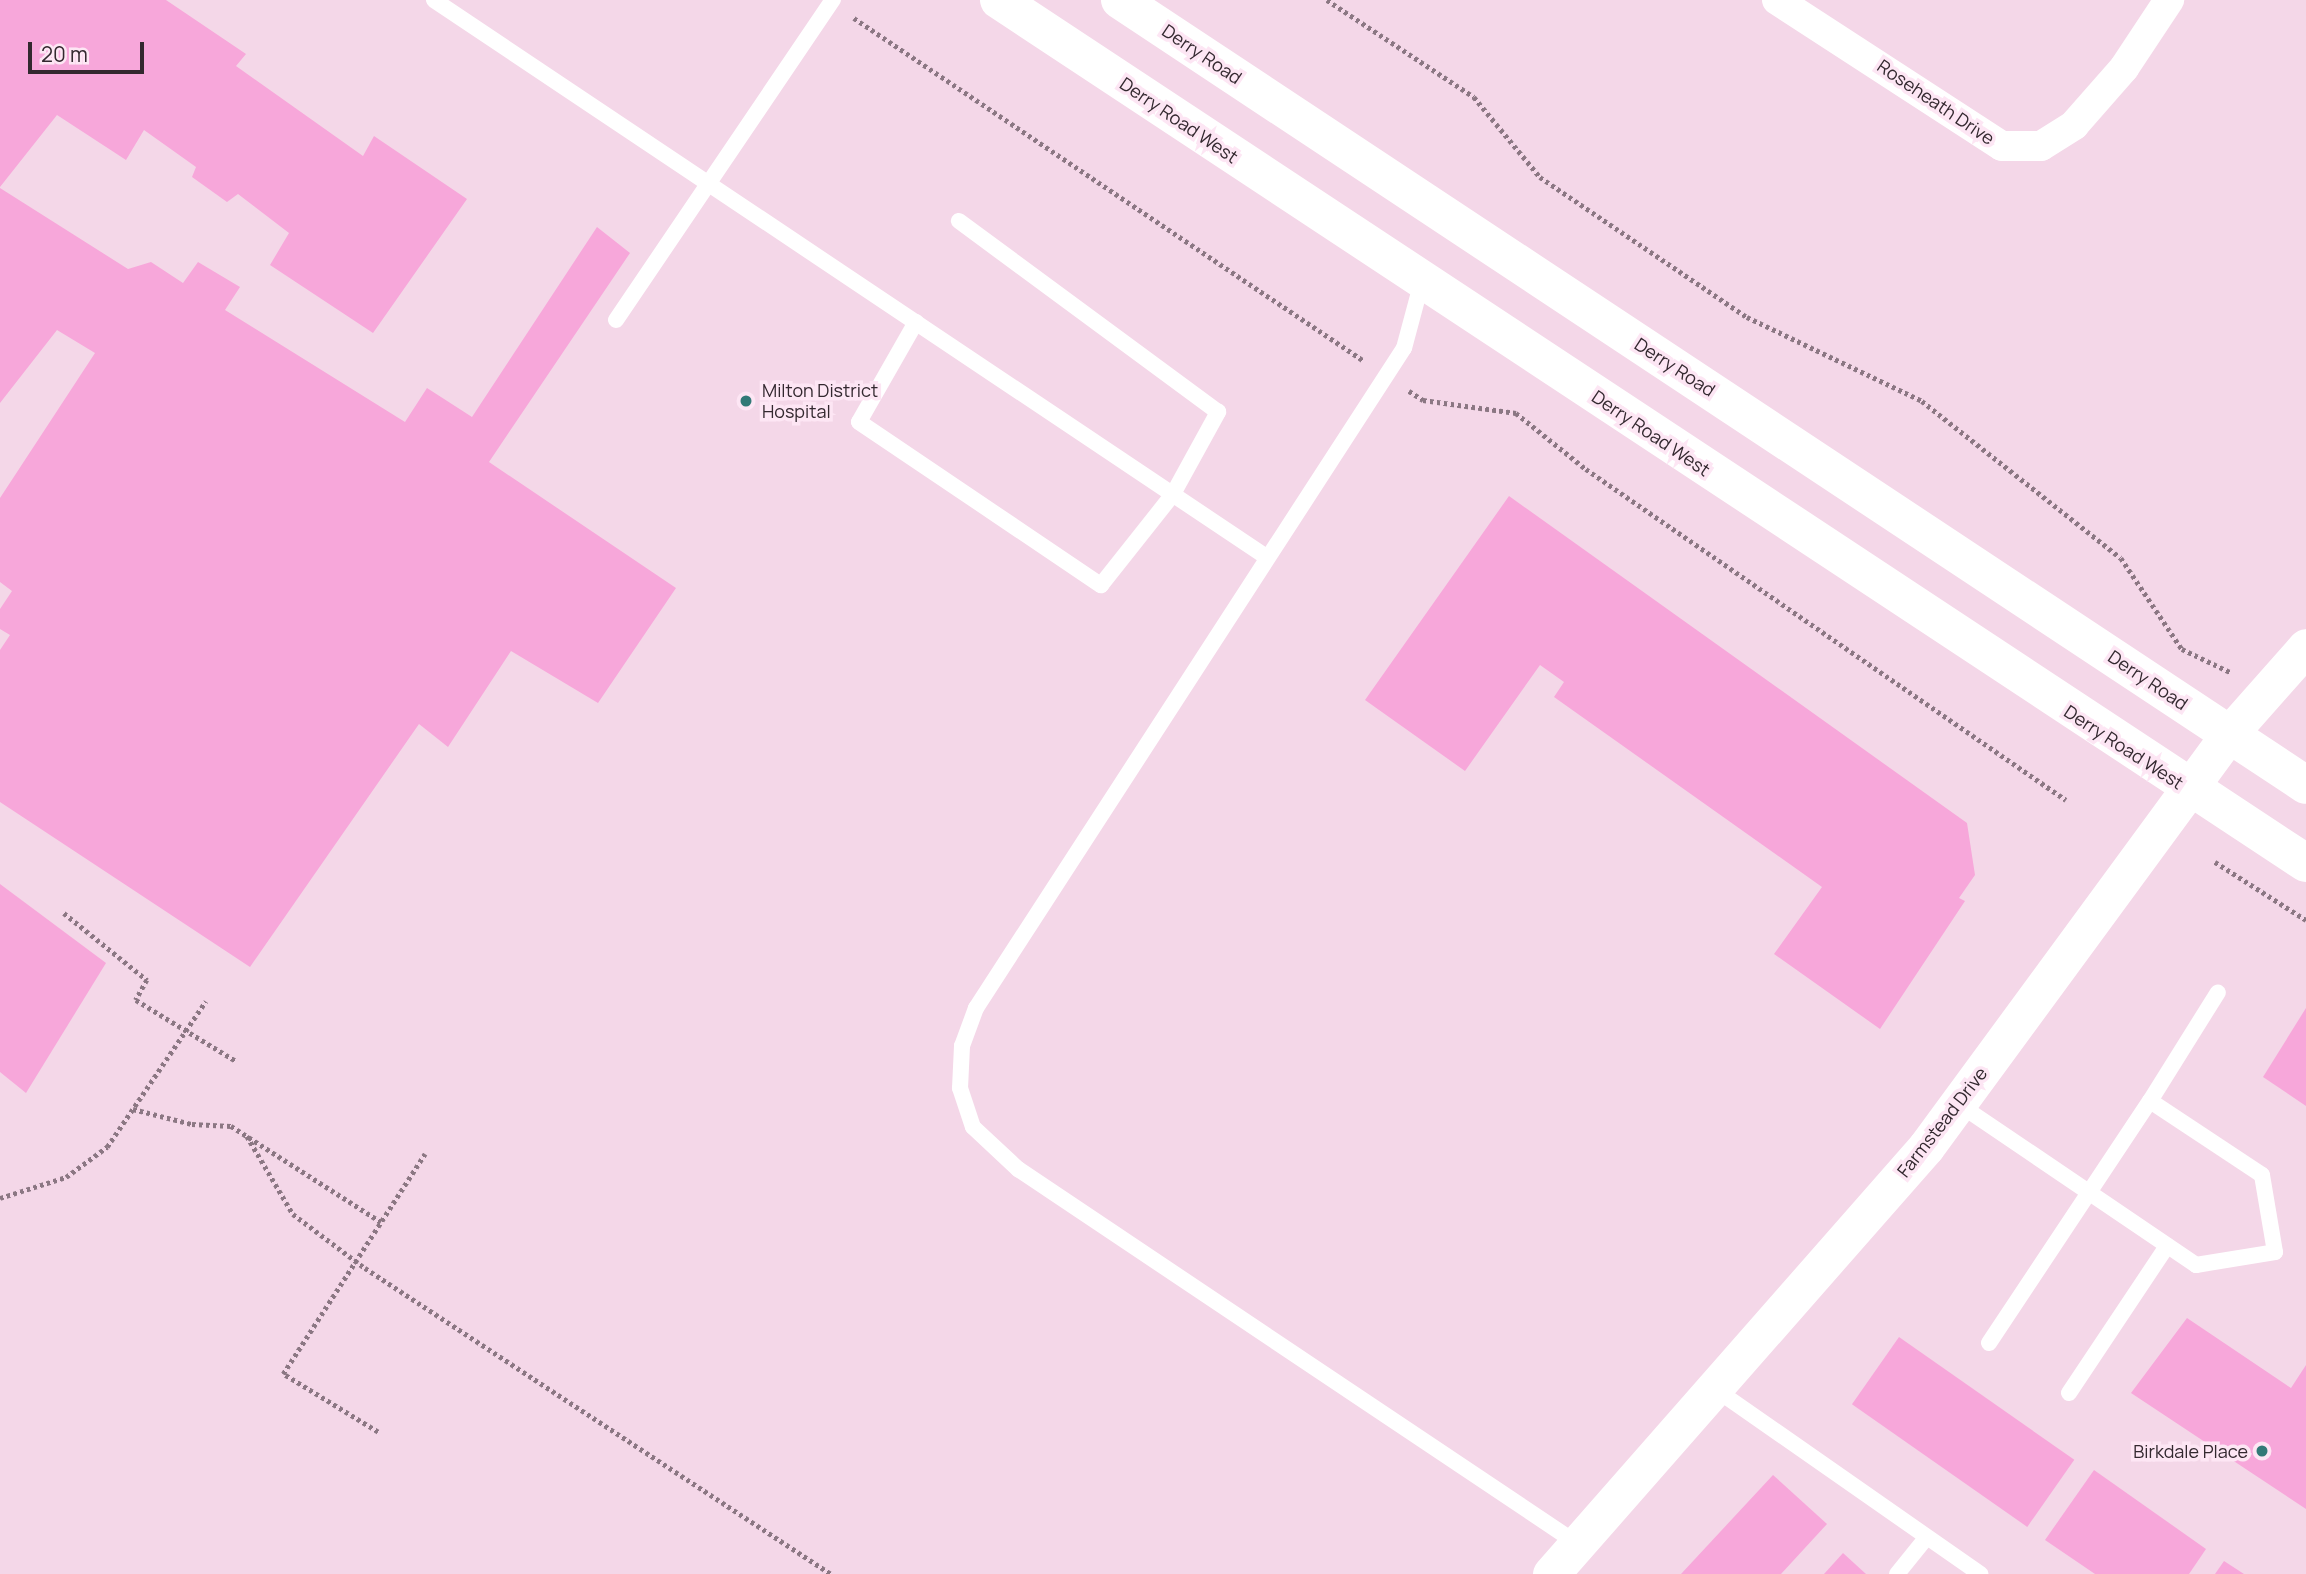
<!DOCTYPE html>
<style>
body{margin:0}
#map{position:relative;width:2306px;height:1574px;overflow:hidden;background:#f4d7e8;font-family:Manrope,sans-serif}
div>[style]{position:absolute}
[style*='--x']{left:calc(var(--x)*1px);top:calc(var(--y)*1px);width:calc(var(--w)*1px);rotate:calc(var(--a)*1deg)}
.building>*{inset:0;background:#f7a7da;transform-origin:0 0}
.path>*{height:4.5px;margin-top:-2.25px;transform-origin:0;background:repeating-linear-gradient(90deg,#8b7783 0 3.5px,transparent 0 7px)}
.service>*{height:16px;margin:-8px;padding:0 8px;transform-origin:8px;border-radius:8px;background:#fff}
.minor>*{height:30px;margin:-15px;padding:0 15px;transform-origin:15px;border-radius:15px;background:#fff}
.tertiary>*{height:37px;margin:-18.5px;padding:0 18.5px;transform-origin:18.5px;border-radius:18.5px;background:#fff}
.secondary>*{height:38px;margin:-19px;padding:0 19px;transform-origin:19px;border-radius:19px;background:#fff}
.dots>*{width:19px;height:19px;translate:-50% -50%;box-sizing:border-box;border:4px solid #fde6f4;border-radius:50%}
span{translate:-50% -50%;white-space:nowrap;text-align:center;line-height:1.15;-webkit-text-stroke:7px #fde6f4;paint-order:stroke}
.street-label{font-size:18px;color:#33282f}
.poi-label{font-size:18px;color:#33282f}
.left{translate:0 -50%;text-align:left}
.right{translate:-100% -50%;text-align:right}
.scale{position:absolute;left:28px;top:42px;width:116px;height:32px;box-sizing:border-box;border:4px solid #33282f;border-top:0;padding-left:9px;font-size:21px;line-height:24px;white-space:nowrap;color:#33282f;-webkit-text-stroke:5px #fde6f4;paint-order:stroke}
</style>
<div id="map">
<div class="building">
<div style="clip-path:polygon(0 0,166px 0,246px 54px,236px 66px,363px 156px,374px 136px,467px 199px,373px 333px,270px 265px,289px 233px,238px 194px,227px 202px,192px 177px,196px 167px,144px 130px,126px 160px,57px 115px,0 187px)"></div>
<div style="clip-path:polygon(0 188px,128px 269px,151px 262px,183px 283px,198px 262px,240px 287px,225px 310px,405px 422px,427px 388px,472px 417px,597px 227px,630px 253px,489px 462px,676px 588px,598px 703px,511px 651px,448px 747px,419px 724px,250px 967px,0 802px,0 650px,10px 635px,0 629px,0 609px,12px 591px,0 582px,0 498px,95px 353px,57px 330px,0 403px)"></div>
<div style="clip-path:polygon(1509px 496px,1967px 823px,1975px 875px,1959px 898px,1965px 901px,1880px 1029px,1774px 954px,1822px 887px,1554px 697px,1564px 682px,1540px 665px,1465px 771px,1365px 700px)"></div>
<div style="clip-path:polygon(0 884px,106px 963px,26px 1093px,0 1072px)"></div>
<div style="clip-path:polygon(2306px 1008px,2306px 1106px,2263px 1077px)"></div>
<div style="clip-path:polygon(2187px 1318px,2291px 1388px,2306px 1365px,2306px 1509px,2131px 1393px)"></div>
<div style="left:1899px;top:1337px;width:214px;height:82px;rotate:35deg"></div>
<div style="clip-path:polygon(2094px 1470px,2206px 1549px,2189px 1574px,2095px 1574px,2045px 1540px)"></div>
<div style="clip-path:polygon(1773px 1475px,1827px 1524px,1781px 1574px,1681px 1574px)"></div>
<div style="clip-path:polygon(1843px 1553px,1866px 1574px,1824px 1574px)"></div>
<div style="clip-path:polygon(2224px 1561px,2244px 1574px,2215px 1574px)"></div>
</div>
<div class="path">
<div style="--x:1327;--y:0;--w:176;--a:33.4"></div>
<div style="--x:1474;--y:97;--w:104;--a:50.5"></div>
<div style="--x:1540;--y:177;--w:250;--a:34.1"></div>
<div style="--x:1747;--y:317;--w:194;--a:25.6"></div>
<div style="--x:1922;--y:401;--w:253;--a:38.3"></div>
<div style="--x:2121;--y:558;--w:110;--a:56.2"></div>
<div style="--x:2182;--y:649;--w:55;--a:25.6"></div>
<div style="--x:854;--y:18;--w:615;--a:33.92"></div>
<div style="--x:1409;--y:391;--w:17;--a:33"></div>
<div style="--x:1423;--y:400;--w:94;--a:8"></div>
<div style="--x:1516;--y:413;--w:90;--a:38.7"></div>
<div style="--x:1586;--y:469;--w:583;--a:34.59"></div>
<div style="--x:2215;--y:862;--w:108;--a:32.5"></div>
<div style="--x:64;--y:913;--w:107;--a:38.9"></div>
<div style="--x:147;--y:980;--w:23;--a:119"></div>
<div style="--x:136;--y:1000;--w:117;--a:31.4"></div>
<div style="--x:133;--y:1109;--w:61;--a:14.3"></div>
<div style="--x:192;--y:1124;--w:39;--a:3"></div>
<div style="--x:231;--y:1126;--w:178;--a:32.6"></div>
<div style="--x:247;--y:1136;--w:91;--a:59.5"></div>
<div style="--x:293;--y:1214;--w:90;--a:36.9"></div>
<div style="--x:365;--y:1268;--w:557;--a:33.29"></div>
<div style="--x:0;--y:1198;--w:69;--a:-17.7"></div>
<div style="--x:66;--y:1177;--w:51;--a:-36.2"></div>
<div style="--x:107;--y:1147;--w:176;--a:-55.9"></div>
<div style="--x:378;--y:1432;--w:111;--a:-148.6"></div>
<div style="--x:283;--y:1374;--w:262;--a:-57.2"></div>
</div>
<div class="service">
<div style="--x:434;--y:0;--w:1000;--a:33.79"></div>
<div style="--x:1422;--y:281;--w:69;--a:105"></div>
<div style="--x:1404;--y:348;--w:787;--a:122.96"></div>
<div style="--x:976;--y:1008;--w:40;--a:110.2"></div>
<div style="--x:962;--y:1046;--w:42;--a:92.7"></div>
<div style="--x:960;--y:1088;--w:41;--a:71.6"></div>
<div style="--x:973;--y:1127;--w:62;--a:43"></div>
<div style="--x:1018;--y:1169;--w:674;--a:33.81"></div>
<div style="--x:616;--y:320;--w:387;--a:-55.9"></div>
<div style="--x:916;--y:322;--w:115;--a:119.7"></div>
<div style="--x:859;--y:422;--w:292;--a:34"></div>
<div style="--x:1101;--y:585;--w:116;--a:-51.6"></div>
<div style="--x:1173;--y:494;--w:94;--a:-61.2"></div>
<div style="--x:1218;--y:412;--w:322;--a:-143.6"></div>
<div style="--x:1957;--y:1103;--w:289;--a:34.1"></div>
<div style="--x:2196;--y:1265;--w:80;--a:-9.3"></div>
<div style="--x:2275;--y:1252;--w:78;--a:-99.6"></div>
<div style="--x:2262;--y:1175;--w:134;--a:-146.5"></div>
<div style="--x:2150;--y:1101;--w:128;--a:-58"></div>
<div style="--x:1989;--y:1343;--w:291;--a:-56.4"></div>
<div style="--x:1718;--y:1391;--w:320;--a:34.9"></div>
<div style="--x:2069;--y:1393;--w:177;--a:-56.3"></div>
<div style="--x:1897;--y:1574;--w:46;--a:-51.1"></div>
</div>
<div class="minor">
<div style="--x:1777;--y:0;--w:268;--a:33"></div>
<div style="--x:2002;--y:146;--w:39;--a:0"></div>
<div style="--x:2041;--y:146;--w:39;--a:-32"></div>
<div style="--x:2074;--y:125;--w:76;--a:-48.7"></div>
<div style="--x:2124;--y:68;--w:82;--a:-56.5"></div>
</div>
<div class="tertiary">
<div style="--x:1551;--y:1574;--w:568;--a:-48.71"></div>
<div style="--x:1926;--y:1147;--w:512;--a:-53.73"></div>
<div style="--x:2229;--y:734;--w:116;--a:-48.5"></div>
</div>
<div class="secondary">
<div style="--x:999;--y:0;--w:1566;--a:33.44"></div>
<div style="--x:1120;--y:0;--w:1422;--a:33.5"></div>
</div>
<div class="dots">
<div style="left:746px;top:401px;background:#327a77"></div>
<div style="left:2262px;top:1451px;background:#327a77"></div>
</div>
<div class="street-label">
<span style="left:1202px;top:54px;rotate:34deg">Derry Road</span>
<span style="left:1936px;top:102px;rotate:34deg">Roseheath Drive</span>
<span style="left:1179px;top:120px;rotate:34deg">Derry Road West</span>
<span style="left:1675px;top:367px;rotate:33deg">Derry Road</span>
<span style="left:1651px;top:433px;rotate:34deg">Derry Road West</span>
<span style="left:2148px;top:680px;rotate:34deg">Derry Road</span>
<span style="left:2124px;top:747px;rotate:33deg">Derry Road West</span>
<span style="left:1942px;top:1122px;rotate:-52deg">Farmstead Drive</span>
</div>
<div class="poi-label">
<span class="left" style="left:762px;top:401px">Milton District<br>Hospital</span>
<span class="right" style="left:2248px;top:1451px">Birkdale Place</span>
</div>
<div class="scale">20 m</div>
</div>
